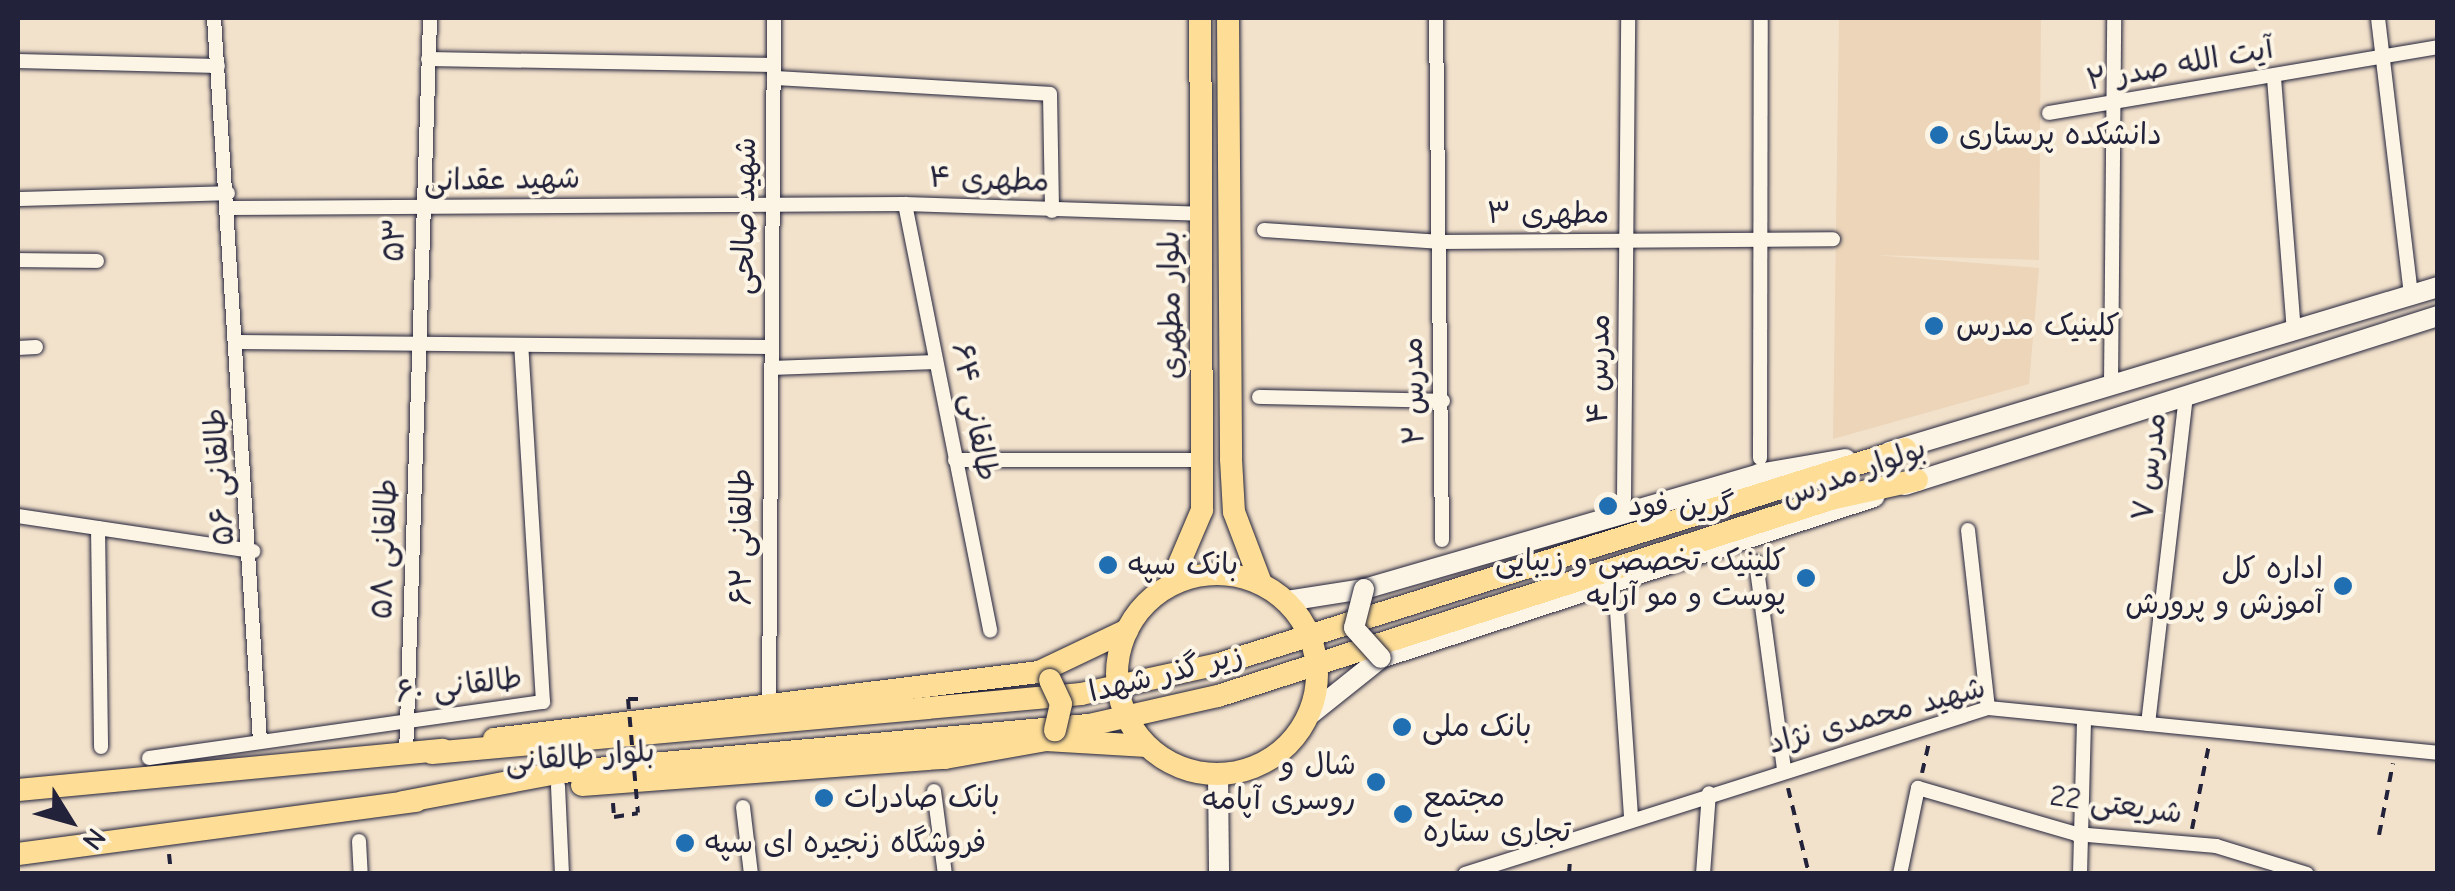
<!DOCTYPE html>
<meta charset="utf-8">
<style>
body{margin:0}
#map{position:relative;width:2455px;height:891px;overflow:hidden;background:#f3e2cb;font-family:"Comic Neue","Playpen Sans Arabic",sans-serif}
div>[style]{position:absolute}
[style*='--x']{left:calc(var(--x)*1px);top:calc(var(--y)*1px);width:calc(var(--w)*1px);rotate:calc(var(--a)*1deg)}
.built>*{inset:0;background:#ecd5b9}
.path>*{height:4px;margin-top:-2px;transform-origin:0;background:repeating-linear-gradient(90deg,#22223b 0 10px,transparent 0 18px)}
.roads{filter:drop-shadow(0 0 2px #22223b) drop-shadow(0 0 2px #22223b)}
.street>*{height:14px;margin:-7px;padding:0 7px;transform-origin:7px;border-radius:7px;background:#fcf5e5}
.secondary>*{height:20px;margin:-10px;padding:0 10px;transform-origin:10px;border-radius:10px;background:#fcf5e5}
.primary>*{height:22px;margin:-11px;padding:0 11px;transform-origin:11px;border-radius:11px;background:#fede96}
.primary>.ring{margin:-11px;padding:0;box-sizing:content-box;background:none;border:22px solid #fede96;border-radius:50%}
.path-bridge>*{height:4px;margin-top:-2px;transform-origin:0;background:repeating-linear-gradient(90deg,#22223b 0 10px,transparent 0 18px)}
.bridges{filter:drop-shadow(0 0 2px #22223b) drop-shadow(0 0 2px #22223b)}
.secondary-bridge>*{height:20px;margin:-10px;padding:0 10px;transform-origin:10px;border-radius:10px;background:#fcf5e5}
.primary-bridge>*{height:22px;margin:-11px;padding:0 11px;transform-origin:11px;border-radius:11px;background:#fede96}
.dots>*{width:28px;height:28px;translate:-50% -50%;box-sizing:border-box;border:5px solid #fcf5e5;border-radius:50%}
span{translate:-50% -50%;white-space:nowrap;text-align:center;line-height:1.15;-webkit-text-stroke:8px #fcf5e5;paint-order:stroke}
.street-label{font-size:30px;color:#22223b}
.poi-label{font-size:30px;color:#22223b}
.left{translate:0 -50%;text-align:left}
.right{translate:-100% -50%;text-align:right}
.frame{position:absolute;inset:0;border:20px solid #22223b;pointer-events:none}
.north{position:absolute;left:20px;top:771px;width:100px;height:100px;-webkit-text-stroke:8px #fcf5e5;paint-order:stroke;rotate:127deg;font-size:28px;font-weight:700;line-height:40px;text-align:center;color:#22223b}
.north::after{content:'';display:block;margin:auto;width:35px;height:45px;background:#22223b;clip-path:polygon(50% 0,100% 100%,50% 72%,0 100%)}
</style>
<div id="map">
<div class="built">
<div style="clip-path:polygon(1839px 18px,2041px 18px,2039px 260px,1874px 255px,2039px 268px,2029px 384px,1833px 439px)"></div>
</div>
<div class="path">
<div style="--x:628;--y:699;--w:14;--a:0"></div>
<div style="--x:1922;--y:773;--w:31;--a:-77"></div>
<div style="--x:1788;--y:788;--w:89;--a:76.3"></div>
<div style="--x:613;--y:803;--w:14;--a:86"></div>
<div style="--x:614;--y:817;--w:24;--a:-9"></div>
<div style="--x:2192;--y:829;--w:86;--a:-78.6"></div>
<div style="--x:2379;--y:835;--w:73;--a:-79"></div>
<div style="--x:169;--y:854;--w:20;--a:84"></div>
<div style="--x:1569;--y:874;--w:16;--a:-86"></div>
</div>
<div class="roads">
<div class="street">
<div style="--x:214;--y:18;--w:725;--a:86.36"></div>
<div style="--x:1436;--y:18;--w:522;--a:89.34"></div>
<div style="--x:2378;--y:18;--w:279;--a:83.2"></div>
<div style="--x:428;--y:59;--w:346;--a:1"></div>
<div style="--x:18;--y:61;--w:200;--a:1.4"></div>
<div style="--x:774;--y:78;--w:276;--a:3.3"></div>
<div style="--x:1050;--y:94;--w:117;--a:89"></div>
<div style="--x:2274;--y:78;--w:253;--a:85.5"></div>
<div style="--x:2049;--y:113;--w:395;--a:-9.6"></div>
<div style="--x:18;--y:199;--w:210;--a:-1.6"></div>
<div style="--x:905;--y:204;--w:435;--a:78.7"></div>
<div style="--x:229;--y:208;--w:676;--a:-0.34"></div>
<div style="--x:905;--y:204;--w:295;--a:1.9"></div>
<div style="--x:1264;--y:230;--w:174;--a:3.9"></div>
<div style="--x:1438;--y:242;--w:395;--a:-0.4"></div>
<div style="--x:18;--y:260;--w:79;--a:0.7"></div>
<div style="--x:238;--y:342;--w:532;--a:0.54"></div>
<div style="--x:18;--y:348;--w:18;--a:-3"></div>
<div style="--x:771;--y:368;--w:165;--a:-2.1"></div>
<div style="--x:2111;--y:385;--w:367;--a:-89.5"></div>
<div style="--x:1259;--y:397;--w:184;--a:1.2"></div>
<div style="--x:1760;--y:458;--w:440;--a:-89.9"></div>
<div style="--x:955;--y:460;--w:248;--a:0"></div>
<div style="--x:1624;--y:499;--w:481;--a:-89.5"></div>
<div style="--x:18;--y:516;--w:238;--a:8.5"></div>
<div style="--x:98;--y:528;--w:219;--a:89.2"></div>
<div style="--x:1968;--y:530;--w:179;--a:83.6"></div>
<div style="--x:1756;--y:562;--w:209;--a:82.3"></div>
<div style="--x:1617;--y:611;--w:208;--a:86.1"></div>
<div style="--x:769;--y:706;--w:688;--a:-89.58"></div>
<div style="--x:2148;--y:724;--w:331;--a:-83.4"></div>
<div style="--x:406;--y:755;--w:737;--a:-88.13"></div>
<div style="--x:149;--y:758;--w:398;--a:-8.1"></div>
<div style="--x:543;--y:702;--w:356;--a:-93.5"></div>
<div style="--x:558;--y:786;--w:88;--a:87.4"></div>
<div style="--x:934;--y:791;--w:84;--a:82.5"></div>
<div style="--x:743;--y:807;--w:67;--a:83.2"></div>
<div style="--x:359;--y:841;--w:33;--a:87"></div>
<div style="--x:1465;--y:874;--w:549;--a:-17.61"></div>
<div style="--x:1988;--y:708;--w:452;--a:5.7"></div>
<div style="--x:1703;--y:874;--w:81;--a:-85.8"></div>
<div style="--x:1900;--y:874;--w:88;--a:-78.2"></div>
<div style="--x:1918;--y:788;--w:165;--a:16.2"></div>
<div style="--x:2076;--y:834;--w:141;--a:4.9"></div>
<div style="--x:2216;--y:846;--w:95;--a:17.1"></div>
<div style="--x:2080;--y:874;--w:156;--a:-88.5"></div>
</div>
<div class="secondary">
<div style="--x:1889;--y:452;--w:573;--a:-16.73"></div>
<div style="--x:1905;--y:485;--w:559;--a:-17.59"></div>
<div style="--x:1287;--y:601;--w:78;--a:-8.9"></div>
<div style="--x:1364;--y:589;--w:411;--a:-16.2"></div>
<div style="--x:1759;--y:474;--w:88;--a:-9.8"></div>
<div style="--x:1307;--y:717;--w:95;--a:-38.6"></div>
<div style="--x:1381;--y:658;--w:519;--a:-18.09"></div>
<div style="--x:1218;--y:774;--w:100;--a:89.4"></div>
</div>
<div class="primary">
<div style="--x:1228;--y:18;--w:441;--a:89.6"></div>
<div style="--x:1231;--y:459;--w:53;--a:86.8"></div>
<div style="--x:1234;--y:512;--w:76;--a:69.2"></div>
<div class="ring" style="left:1117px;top:574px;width:178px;height:178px"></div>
<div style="--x:1170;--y:585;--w:82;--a:-66.9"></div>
<div style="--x:1202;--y:510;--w:492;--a:-90.2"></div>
<div style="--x:494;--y:739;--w:549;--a:-7.01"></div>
<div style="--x:1039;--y:672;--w:98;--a:-25.5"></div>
<div style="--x:432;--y:753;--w:652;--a:-5.19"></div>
<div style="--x:1081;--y:694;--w:141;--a:-12.3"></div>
<div style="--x:1219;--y:664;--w:719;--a:-17.4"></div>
<div style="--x:582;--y:785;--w:364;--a:-4.3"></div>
<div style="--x:945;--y:758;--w:103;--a:-10.1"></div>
<div style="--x:1046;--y:740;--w:101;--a:3.4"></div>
<div style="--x:18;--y:790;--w:427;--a:-5.4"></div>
<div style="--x:403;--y:802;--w:162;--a:-10.7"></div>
<div style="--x:562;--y:772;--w:529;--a:-5.1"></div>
<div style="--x:1089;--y:725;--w:132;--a:-12.7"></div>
<div style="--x:1218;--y:696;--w:644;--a:-17.82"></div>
<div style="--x:1831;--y:499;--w:88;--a:-12.5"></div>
<div style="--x:18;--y:854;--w:402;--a:-7.6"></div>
</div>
</div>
<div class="path-bridge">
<div style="--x:628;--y:699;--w:114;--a:85"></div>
</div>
<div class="bridges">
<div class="secondary-bridge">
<div style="--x:1364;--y:589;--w:40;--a:104.4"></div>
<div style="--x:1354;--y:628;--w:40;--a:48"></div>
</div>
<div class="primary-bridge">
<div style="--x:1050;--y:680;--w:26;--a:65"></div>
<div style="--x:1061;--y:704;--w:27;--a:103"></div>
</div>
</div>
<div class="dots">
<div style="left:1939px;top:135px;background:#1f6fb2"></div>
<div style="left:1934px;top:326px;background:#1f6fb2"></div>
<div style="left:1608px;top:506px;background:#1f6fb2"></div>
<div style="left:1108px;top:565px;background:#1f6fb2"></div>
<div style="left:1806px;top:578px;background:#1f6fb2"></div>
<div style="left:2343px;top:586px;background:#1f6fb2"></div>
<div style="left:1402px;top:727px;background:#1f6fb2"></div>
<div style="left:1376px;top:782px;background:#1f6fb2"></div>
<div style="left:824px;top:798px;background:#1f6fb2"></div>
<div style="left:1403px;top:814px;background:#1f6fb2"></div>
<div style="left:685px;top:843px;background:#1f6fb2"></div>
</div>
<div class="street-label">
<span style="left:2180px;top:65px;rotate:-10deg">آیت الله صدر ۲</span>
<span style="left:502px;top:180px;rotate:-1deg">شهید عقدانی</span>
<span style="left:989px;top:180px;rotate:2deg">مطهری ۴</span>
<span style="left:1548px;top:214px">مطهری ۳</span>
<span style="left:745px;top:216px;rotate:-89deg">شهید صالحی</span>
<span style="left:395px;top:240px;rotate:-88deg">۵۳</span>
<span style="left:1171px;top:305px;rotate:-91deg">بلوار مطهری</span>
<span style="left:1599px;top:369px;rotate:-89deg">مدرس ۴</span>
<span style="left:1414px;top:391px;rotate:-91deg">مدرس ۲</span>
<span style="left:974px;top:412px;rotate:79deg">طالقانی ۶۴</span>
<span style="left:2150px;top:467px;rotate:-83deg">مدرس ۷</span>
<span style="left:1854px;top:473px;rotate:-20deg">بولوار مدرس</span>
<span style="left:220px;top:477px;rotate:-94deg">طالقانی ۵۶</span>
<span style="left:742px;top:537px;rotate:-90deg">طالقانی ۶۲</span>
<span style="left:385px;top:549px;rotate:-88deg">طالقانی ۵۸</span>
<span style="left:1166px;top:674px;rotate:-14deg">زیر گذر شهدا</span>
<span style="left:459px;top:686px;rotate:-7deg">طالقانی ۶۰</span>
<span style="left:1877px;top:716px;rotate:-15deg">شهید محمدی نژاد</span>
<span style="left:580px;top:757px;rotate:-4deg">بلوار طالقانی</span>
<span style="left:2116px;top:805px;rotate:8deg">شریعتی 22</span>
</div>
<div class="poi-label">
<span class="left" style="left:1959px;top:135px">دانشکده پرستاری</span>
<span class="left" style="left:1956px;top:326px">کلینیک مدرس</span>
<span class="left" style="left:1628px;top:506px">گرین فود</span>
<span class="right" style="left:1786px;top:578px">کلینیک تخصصی و زیبایی<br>پوست و مو آرایه</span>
<span class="left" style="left:1128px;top:565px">بانک سپه</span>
<span class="right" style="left:2323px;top:586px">اداره کل<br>آموزش و پرورش</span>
<span class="left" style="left:1422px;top:727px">بانک ملی</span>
<span class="right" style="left:1356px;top:782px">شال و<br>روسری آپامه</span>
<span class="left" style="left:1423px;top:814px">مجتمع<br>تجاری ستاره</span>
<span class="left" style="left:844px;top:798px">بانک صادرات</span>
<span class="left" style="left:705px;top:843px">فروشگاه زنجیره ای سپه</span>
</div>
<div class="frame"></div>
<div class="north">N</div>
</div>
